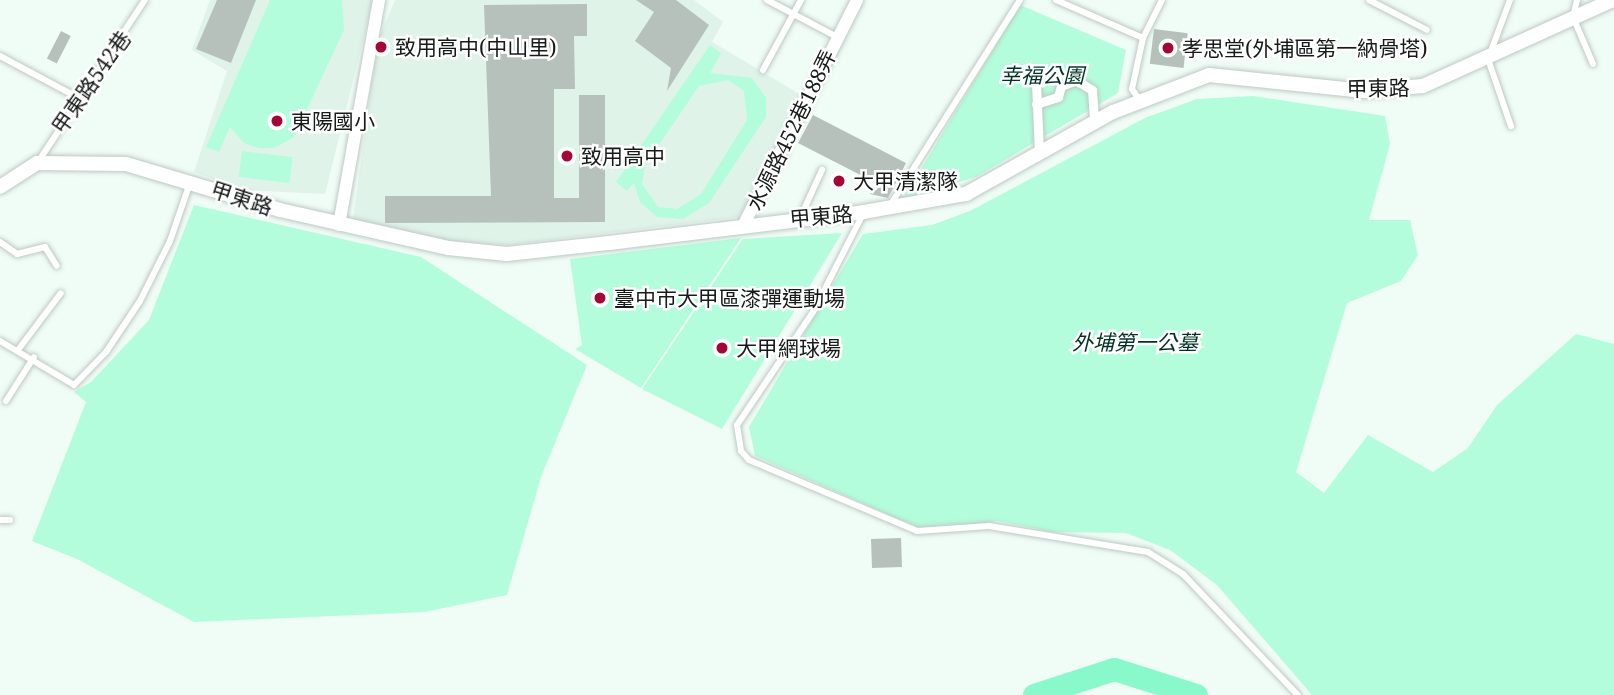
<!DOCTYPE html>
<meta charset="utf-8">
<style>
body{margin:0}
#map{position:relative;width:1614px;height:695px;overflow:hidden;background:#f0fcf6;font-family:"Noto Serif","Noto Sans TC",serif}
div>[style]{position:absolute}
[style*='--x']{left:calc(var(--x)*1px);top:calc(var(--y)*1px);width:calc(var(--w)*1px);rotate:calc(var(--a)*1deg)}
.built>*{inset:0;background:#dff3e9}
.green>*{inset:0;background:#b3fddc;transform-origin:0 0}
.river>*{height:23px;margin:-11.5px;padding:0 11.5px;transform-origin:11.5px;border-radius:11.5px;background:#89f9cc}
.building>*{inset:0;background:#b6c1bc;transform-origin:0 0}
.roads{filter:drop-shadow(0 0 2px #bec9c4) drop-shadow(0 0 2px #bec9c4)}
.service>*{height:6px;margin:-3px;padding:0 3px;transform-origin:3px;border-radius:3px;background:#fff}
.pedestrian>*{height:9px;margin:-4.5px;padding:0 4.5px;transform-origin:4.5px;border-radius:4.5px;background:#fff}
.minor>*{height:12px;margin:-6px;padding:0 6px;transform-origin:6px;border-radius:6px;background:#fff}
.tertiary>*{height:14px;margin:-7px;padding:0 7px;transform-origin:7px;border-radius:7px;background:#fff}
.dots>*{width:19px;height:19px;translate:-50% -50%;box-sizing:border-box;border:4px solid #fff;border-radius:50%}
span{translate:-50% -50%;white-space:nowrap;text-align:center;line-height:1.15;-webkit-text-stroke:5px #fff;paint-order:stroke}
.poi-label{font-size:21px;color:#161a18}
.left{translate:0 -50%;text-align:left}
.park-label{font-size:21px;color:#003222;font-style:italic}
.street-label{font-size:21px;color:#161a18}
</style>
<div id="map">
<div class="built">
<div style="clip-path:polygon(210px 0,373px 0,325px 194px,244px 190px,194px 172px,227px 71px,192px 50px)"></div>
<div style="clip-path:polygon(395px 0,694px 0,723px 22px,712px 42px,803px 96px,740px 217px,507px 245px,442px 240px,353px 220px,377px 43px)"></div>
</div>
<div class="green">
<div style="clip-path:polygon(270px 0,342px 0,344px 30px,294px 137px,274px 148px,259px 148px,244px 143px,230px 127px,219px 152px,206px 147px)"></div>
<div style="clip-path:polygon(1020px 5px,1126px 50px,1118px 93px,976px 177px,903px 199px)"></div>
<div style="clip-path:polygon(evenodd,710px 45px,721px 53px,710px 73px,752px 78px,766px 98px,766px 117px,709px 203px,683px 219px,657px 217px,640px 202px,634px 183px,627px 191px,616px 182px,710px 45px,728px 80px,744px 91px,747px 120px,701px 194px,677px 209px,658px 207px,642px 184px,645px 165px,699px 86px,728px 80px)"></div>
<div style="clip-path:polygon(1253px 96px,1385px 116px,1390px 144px,1369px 220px,1410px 220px,1418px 255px,1401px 281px,1347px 303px,1296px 472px,1324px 493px,1368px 435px,1433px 472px,1468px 448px,1497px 405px,1576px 334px,1614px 344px,1614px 695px,1312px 695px,1217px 585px,1170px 550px,1126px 533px,1051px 532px,997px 521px,928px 532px,755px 456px,749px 427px,863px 234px,932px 225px,970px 211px,1145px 118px,1197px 99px)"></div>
<div style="left:242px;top:151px;width:51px;height:26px;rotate:7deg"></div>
<div style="clip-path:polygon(194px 205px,421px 257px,587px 365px,541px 477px,507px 595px,424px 612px,194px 622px,77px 559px,32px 541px,86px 402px,74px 392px,91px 382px,149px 320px)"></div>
<div style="clip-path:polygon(842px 233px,722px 429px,642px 389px,743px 239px)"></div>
<div style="clip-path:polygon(741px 238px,641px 388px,575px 349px,582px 345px,570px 259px)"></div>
</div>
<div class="river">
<div style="--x:1034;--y:695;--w:84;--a:-18"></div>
<div style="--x:1114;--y:669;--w:86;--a:17.6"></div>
</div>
<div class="building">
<div style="clip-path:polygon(217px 0,256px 0,231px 63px,196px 49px)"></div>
<div style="clip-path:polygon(636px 0,676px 0,709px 25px,667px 91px,671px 68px,635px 41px,654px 12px)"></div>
<div style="clip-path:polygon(587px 4px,587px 36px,574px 36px,575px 89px,554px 89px,554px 198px,579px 198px,579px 95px,605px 95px,605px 222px,385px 223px,385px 196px,491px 196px,484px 5px)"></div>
<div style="left:1154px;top:29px;width:34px;height:35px;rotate:7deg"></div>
<div style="left:61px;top:31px;width:11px;height:31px;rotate:27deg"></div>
<div style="clip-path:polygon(813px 115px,906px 163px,888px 198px,870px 194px,876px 183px,798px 143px)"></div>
<div style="left:901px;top:538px;width:29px;height:30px;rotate:88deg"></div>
</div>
<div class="roads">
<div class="service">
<div style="--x:767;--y:0;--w:79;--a:27.9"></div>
<div style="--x:1056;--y:0;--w:95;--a:23.6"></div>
<div style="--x:1143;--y:38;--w:52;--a:102.2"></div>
<div style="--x:1132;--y:89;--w:14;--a:56"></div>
<div style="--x:1369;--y:0;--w:65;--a:27.3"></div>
<div style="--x:1510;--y:0;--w:63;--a:110.4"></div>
<div style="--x:1488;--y:59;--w:71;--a:71.1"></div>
<div style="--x:1577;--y:0;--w:17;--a:103"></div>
<div style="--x:1573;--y:17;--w:51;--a:66.9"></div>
<div style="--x:1143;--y:38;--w:42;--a:-63.4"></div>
<div style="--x:0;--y:56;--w:89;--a:28"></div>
<div style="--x:763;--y:70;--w:80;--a:-61.5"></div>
<div style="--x:38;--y:162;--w:194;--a:-56.6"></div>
<div style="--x:891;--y:204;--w:241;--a:-57.7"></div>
<div style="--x:864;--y:212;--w:112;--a:117"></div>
<div style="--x:813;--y:312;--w:136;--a:123.9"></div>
<div style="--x:737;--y:425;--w:26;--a:81"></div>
<div style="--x:741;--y:451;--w:12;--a:48"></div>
<div style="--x:749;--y:460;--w:182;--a:22.9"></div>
<div style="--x:917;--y:531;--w:72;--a:-4"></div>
<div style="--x:989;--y:526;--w:161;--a:9.3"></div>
<div style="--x:1148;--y:552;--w:41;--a:32.2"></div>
<div style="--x:1183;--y:574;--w:167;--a:46.5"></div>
<div style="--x:800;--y:218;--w:53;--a:-65.4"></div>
<div style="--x:0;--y:242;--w:21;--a:35"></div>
<div style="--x:17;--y:254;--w:29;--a:-14"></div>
<div style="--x:45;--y:247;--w:22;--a:58"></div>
<div style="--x:0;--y:341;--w:86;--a:30.7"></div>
<div style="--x:74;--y:385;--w:46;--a:-45.9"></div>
<div style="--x:106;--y:352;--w:61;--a:-56.3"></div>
<div style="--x:140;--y:301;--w:67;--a:-63.4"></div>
<div style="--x:170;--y:241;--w:61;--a:-71"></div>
<div style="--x:18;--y:350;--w:71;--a:-53"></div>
<div style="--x:6;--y:401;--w:52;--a:-57.5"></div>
<div style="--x:0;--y:520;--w:10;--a:0"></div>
</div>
<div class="pedestrian">
<div style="--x:1036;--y:83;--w:70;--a:87.5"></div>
<div style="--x:1036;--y:104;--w:23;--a:-18"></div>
<div style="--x:1058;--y:97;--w:11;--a:-75"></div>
<div style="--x:1061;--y:86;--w:16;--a:-22"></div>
<div style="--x:1076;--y:80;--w:19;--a:32"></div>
<div style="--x:1092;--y:90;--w:32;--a:86"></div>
</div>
<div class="minor">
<div style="--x:744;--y:224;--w:251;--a:-63.2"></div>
<div style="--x:339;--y:225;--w:229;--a:-79.9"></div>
</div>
<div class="tertiary">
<div style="--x:0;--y:187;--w:44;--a:-33"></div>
<div style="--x:37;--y:163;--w:89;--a:0.6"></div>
<div style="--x:126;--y:164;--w:161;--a:16.6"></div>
<div style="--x:280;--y:210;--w:172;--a:12.7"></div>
<div style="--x:448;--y:248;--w:59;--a:5.8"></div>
<div style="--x:507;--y:254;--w:103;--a:-6.2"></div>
<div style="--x:609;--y:243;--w:257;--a:-6.9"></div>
<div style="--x:864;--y:212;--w:104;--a:-10"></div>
<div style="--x:966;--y:194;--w:168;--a:-29.2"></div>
<div style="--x:1113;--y:112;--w:103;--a:-21.1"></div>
<div style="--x:1209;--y:75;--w:156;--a:5.9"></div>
<div style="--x:1364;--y:91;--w:59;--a:-4.8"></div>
<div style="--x:1423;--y:86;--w:209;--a:-24.4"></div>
</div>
</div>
<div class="dots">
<div style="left:381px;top:47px;background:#a40635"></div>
<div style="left:1168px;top:48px;background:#a40635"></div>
<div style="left:277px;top:121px;background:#a40635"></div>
<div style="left:567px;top:156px;background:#a40635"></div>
<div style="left:839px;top:181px;background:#a40635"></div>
<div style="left:600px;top:298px;background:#a40635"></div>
<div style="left:722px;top:348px;background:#a40635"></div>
</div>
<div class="poi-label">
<span class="left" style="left:395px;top:47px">致用高中(中山里)</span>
<span class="left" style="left:1182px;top:48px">孝思堂(外埔區第一納骨塔)</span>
<span class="left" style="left:291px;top:121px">東陽國小</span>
<span class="left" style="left:581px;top:156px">致用高中</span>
<span class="left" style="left:853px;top:181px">大甲清潔隊</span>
<span class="left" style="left:614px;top:298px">臺中市大甲區漆彈運動場</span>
<span class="left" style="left:736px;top:348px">大甲網球場</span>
</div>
<div class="park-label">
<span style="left:1042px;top:75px">幸福公園</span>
<span style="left:1135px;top:342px">外埔第一公墓</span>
</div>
<div class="street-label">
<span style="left:91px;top:82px;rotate:-55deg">甲東路542巷</span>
<span style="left:1378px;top:88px;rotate:-1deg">甲東路</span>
<span style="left:791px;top:130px;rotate:-64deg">水源路452巷188弄</span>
<span style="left:242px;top:198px;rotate:18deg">甲東路</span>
<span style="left:821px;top:216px;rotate:-5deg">甲東路</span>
</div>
</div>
